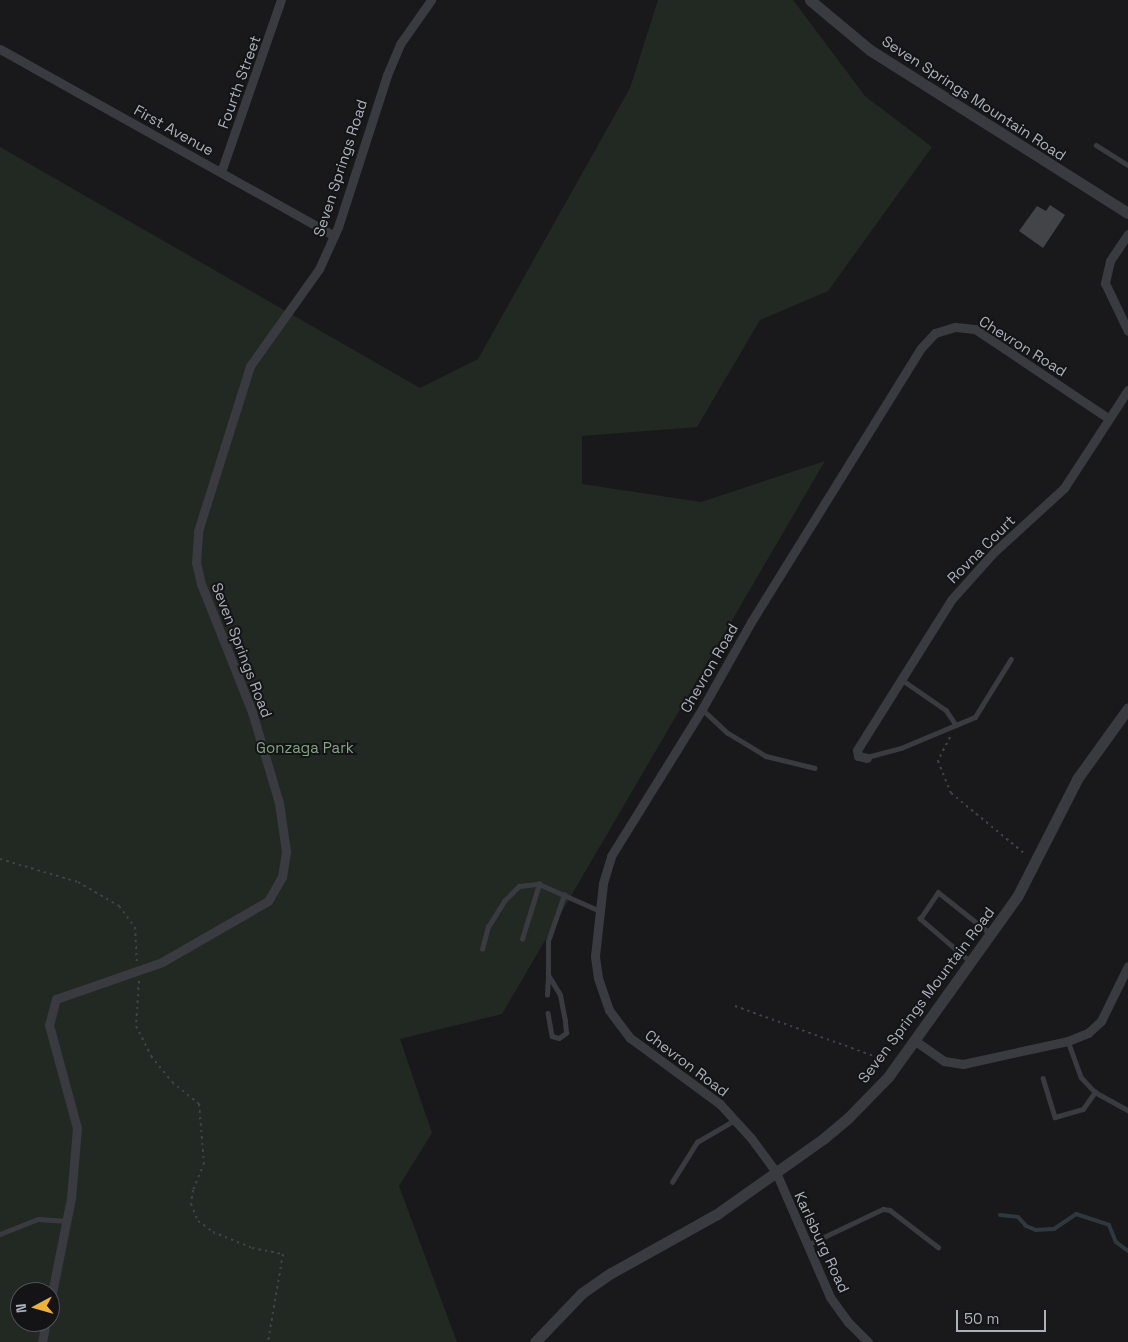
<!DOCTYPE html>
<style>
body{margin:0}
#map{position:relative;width:1128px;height:1342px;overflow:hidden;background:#19191b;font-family:"Space Grotesk",sans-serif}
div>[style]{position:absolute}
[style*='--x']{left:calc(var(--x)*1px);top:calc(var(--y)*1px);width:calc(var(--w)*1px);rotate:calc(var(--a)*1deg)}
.green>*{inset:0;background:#212922}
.stream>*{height:4px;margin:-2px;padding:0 2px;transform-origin:2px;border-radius:2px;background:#2f383f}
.building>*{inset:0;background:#434448}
.path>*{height:2px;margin-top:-1px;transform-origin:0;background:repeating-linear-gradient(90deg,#404247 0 2.5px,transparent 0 6.5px)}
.service>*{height:4.5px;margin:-2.25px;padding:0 2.25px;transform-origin:2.25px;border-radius:2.25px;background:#3a3b40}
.minor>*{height:9px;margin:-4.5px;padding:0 4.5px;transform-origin:4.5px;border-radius:4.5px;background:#3a3b40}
.tertiary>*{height:11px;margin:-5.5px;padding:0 5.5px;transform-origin:5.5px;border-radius:5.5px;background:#3a3b40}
span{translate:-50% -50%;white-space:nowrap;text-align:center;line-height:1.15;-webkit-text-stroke:4px #141416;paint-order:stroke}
.street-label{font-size:15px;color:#abb0ba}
.park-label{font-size:15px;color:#83a584}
.north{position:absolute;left:10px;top:1282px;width:50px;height:50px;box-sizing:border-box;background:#141416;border:1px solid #505258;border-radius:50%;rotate:264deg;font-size:14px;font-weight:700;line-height:20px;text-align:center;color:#abb0ba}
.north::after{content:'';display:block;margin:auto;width:18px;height:22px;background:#f0b03c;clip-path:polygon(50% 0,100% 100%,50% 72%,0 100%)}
.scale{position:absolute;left:956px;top:1310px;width:90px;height:22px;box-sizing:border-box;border:2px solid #abb0ba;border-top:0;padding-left:6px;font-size:15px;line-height:18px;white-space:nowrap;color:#abb0ba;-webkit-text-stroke:4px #141416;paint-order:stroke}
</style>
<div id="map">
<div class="green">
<div style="clip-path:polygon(evenodd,658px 0,793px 0,865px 96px,932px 147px,828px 291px,760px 320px,697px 427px,582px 436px,582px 484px,701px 502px,825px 461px,502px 1014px,400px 1039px,432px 1133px,399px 1186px,457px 1342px,0 1342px,0 147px,420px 388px,478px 359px,630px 88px,658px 0,20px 1292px,50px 1292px,50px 1322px,20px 1322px,20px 1292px)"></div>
</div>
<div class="stream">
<div style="--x:1000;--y:1215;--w:18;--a:6"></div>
<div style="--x:1018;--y:1217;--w:12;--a:48"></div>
<div style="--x:1026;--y:1226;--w:11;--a:22"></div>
<div style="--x:1036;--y:1230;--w:18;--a:-3"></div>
<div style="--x:1054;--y:1229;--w:27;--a:-34"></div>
<div style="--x:1076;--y:1214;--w:35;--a:18"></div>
<div style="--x:1109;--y:1225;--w:18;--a:68"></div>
<div style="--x:1116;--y:1242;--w:15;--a:37"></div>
</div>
<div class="building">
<div style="clip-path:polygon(1050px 205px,1065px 215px,1043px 248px,1019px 231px,1037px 206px,1046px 211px)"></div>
</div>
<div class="path">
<div style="--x:950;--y:737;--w:27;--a:117"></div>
<div style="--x:938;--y:761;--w:35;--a:68"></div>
<div style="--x:951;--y:793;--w:96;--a:39.5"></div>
<div style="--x:0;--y:859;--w:81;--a:16.4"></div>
<div style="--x:78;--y:882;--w:48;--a:30.3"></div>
<div style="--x:119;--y:906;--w:26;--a:53"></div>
<div style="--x:135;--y:927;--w:34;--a:87"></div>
<div style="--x:139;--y:981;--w:45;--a:93.8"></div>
<div style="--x:136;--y:1026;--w:34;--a:63"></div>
<div style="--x:151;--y:1056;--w:33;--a:51"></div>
<div style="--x:172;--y:1082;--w:35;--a:39"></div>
<div style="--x:199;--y:1104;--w:59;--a:85.2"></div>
<div style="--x:204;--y:1163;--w:29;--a:112"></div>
<div style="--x:193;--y:1190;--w:14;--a:98"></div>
<div style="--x:191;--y:1204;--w:18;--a:68"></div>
<div style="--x:198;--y:1221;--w:19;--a:36"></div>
<div style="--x:213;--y:1232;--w:42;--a:22.3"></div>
<div style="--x:252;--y:1248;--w:32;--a:11"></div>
<div style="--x:283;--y:1254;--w:89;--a:99.7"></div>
<div style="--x:735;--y:1006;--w:159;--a:19.8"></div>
</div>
<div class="service">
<div style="--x:1096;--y:145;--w:38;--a:32"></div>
<div style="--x:901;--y:679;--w:55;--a:34.6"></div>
<div style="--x:946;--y:710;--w:18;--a:56"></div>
<div style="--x:702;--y:709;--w:35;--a:43"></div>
<div style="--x:728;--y:733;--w:44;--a:31.2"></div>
<div style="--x:766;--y:756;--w:50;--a:13.8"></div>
<div style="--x:867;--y:757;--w:35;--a:-15"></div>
<div style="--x:901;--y:748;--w:80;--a:-22.7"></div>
<div style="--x:975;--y:717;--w:68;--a:-58.2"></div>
<div style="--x:522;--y:939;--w:58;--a:-72.8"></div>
<div style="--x:482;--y:949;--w:23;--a:-75"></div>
<div style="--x:488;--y:927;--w:31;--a:-58"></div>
<div style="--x:504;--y:901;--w:21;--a:-45"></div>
<div style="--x:519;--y:886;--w:20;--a:-6"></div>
<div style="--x:539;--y:884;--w:64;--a:23.8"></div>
<div style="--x:969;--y:961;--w:65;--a:-139.4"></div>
<div style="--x:920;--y:919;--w:32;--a:-56"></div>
<div style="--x:938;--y:892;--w:68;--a:38.4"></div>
<div style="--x:547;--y:995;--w:20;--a:-87"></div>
<div style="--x:548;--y:1013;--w:23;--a:80"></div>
<div style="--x:552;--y:1036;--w:7;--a:16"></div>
<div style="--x:559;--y:1038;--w:9;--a:-36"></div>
<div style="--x:566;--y:1033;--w:12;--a:-95"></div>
<div style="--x:565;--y:1021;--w:26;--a:-101"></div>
<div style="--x:560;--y:995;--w:23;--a:-121"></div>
<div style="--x:548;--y:975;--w:34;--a:-90"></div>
<div style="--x:548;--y:941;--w:49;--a:-70.8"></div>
<div style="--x:1068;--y:1041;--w:38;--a:70"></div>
<div style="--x:1081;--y:1077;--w:21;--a:47"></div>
<div style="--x:1095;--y:1092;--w:38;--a:29"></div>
<div style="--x:1043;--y:1078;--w:41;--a:72.9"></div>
<div style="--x:1055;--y:1117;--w:29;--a:-16"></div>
<div style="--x:1083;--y:1109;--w:21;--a:-55"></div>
<div style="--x:672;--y:1182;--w:47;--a:-58"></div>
<div style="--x:697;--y:1142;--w:44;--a:-30.1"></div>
<div style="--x:0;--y:1234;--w:41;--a:-21.5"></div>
<div style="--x:38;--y:1219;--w:29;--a:4"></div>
<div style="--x:807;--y:1245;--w:84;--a:-25.3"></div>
<div style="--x:883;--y:1209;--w:7;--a:8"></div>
<div style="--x:890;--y:1210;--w:61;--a:37.6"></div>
</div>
<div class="minor">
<div style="--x:0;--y:49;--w:383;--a:29.2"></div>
<div style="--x:221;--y:172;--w:182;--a:-70.8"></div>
<div style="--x:1128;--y:234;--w:32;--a:124"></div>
<div style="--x:1110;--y:261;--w:23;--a:103"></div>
<div style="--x:1105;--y:283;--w:53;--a:64.4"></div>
<div style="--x:867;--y:758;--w:9;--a:-167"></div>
<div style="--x:858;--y:756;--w:6;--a:-99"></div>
<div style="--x:857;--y:750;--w:177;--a:-57.9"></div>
<div style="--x:951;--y:600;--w:64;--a:-48.1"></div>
<div style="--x:994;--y:552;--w:95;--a:-42.4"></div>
<div style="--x:1064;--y:488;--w:117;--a:-56.9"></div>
<div style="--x:914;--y:1040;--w:37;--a:35"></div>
<div style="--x:944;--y:1061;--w:19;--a:9"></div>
<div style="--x:963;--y:1064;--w:107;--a:-12.4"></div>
<div style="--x:1068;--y:1041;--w:22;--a:-22"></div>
<div style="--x:1088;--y:1033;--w:18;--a:-43"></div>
<div style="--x:1101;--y:1021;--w:61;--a:-63.9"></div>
<div style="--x:50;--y:1303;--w:107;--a:-78.7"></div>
<div style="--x:71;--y:1198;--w:70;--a:-85.1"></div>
<div style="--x:77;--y:1128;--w:107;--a:-105.2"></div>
<div style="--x:49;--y:1025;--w:27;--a:-75"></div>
<div style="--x:56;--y:999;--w:112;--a:-19.2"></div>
<div style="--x:162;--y:962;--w:122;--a:-29.9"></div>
<div style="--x:268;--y:901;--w:28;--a:-60"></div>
<div style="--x:282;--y:877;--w:26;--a:-81"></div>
<div style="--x:286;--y:851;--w:49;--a:-98.3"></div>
<div style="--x:279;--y:803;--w:95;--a:-106.5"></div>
<div style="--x:252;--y:712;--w:138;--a:-111.7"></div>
<div style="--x:201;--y:584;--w:22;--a:-103"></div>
<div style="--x:196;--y:563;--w:32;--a:-86"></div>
<div style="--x:198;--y:531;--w:173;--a:-72.5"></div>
<div style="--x:250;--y:366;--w:119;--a:-54.6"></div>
<div style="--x:319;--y:269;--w:46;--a:-65.7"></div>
<div style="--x:338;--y:227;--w:160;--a:-72.1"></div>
<div style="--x:387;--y:75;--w:34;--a:-67"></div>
<div style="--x:400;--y:44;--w:54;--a:-54.8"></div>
<div style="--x:42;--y:1342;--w:20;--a:-79"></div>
<div style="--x:868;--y:1342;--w:28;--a:-135"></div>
<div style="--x:848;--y:1322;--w:31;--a:-126"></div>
<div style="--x:830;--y:1297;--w:136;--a:-113.4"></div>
<div style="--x:776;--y:1172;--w:42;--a:-126.3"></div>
<div style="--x:751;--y:1138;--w:46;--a:-132.4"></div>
<div style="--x:720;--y:1104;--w:112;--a:-143.7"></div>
<div style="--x:630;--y:1038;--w:35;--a:-127"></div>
<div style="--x:609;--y:1010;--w:34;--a:-109"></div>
<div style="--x:598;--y:978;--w:22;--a:-98"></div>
<div style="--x:595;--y:956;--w:73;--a:-83.7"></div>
<div style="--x:603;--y:883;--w:28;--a:-73"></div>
<div style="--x:611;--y:856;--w:173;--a:-58.2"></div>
<div style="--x:702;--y:709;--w:100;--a:-60.6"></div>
<div style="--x:751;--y:622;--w:322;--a:-58.2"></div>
<div style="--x:921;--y:348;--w:21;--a:-47"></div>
<div style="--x:935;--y:333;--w:21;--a:-17"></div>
<div style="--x:955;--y:327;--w:20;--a:6"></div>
<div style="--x:975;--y:329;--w:160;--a:33.8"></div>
</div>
<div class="tertiary">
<div style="--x:810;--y:0;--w:78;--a:39.8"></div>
<div style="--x:870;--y:50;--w:305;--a:32.3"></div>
<div style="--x:535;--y:1342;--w:68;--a:-46.2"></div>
<div style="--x:582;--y:1293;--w:35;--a:-35"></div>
<div style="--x:611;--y:1273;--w:121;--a:-29.1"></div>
<div style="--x:717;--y:1214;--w:130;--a:-35.3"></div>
<div style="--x:823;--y:1139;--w:33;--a:-40"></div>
<div style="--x:848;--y:1118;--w:57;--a:-45.7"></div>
<div style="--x:888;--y:1077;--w:221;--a:-54.4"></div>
<div style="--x:1017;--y:897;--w:132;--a:-63"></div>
<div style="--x:1077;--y:779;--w:87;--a:-54.3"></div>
</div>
<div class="street-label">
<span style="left:239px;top:82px;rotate:-70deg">Fourth Street</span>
<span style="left:974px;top:98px;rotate:33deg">Seven Springs Mountain Road</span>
<span style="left:174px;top:130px;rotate:29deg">First Avenue</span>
<span style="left:340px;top:168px;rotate:-72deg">Seven Springs Road</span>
<span style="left:1023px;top:346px;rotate:32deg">Chevron Road</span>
<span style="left:981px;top:549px;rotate:-45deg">Rovna Court</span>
<span style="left:242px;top:650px;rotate:69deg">Seven Springs Road</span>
<span style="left:709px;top:668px;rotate:-60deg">Chevron Road</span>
<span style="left:926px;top:995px;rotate:-53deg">Seven Springs Mountain Road</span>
<span style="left:687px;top:1063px;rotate:37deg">Chevron Road</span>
<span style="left:822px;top:1242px;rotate:65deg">Karlsburg Road</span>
</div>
<div class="park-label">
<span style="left:305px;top:748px">Gonzaga Park</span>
</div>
<div class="north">N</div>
<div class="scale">50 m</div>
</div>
